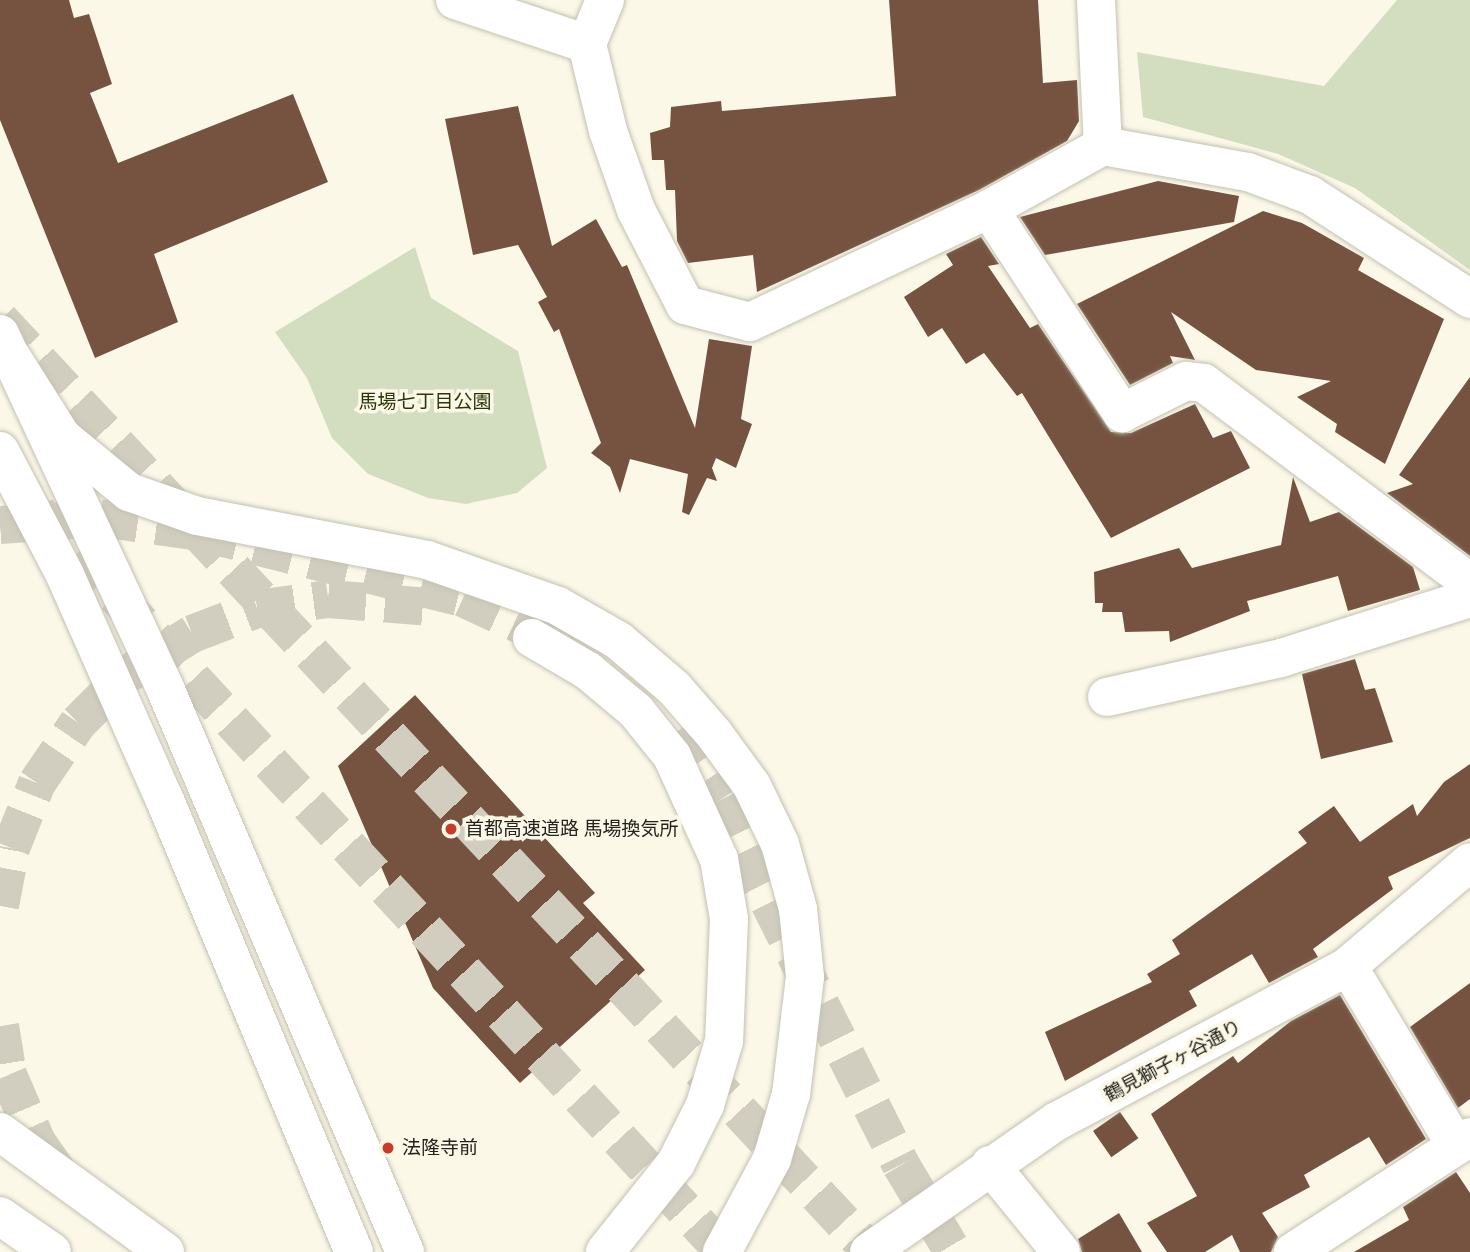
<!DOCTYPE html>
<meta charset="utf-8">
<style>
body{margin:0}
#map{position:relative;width:1470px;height:1252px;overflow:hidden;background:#fcf8e8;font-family:"Fira Sans Condensed","Noto Sans JP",sans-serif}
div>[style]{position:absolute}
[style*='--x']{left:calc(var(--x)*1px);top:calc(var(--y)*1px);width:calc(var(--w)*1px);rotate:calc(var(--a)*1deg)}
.green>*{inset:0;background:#d3ddbf}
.building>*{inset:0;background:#755340;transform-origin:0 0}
.motorway-tunnel>*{height:38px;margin-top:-19px;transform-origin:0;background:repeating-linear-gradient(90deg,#d1cdbf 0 38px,transparent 0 57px)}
.roads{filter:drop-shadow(0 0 2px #c4c0b1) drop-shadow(0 0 2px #c4c0b1)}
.minor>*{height:38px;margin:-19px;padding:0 19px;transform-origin:19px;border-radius:19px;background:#fff}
.tertiary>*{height:38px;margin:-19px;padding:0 19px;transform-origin:19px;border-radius:19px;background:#fff}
.secondary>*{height:38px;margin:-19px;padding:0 19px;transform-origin:19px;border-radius:19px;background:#fff}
.motorway>*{height:38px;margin:-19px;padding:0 19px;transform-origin:19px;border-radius:19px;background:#fff}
.dots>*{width:19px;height:19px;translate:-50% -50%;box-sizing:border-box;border:4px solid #fcf8e8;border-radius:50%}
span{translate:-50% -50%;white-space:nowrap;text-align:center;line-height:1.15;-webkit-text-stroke:7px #fcf8e8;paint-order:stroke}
.park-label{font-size:19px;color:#2c3709}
.poi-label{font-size:19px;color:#24221c}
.left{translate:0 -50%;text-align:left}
.street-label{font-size:19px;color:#24221c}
</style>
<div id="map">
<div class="green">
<div style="clip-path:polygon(1397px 0,1470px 0,1470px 270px,1355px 188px,1278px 154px,1143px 117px,1137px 52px,1324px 86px)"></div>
<div style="clip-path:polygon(415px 247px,431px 298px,518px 351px,547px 468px,517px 493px,466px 504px,428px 498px,368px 474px,332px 438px,307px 378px,275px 332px)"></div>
</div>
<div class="building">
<div style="clip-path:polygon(0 0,69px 0,74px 18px,89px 14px,112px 84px,90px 93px,118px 163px,293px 94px,328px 182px,154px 254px,178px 322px,95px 358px,0 120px)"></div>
<div style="clip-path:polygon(889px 0,1038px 0,1043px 83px,1077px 80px,1079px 121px,1067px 141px,979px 190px,757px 292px,753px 255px,688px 263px,677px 241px,675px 190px,666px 190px,664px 160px,652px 160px,650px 133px,670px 127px,671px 107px,721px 101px,722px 111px,896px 96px)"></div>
<div style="clip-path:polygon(518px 106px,552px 246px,596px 219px,622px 267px,627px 265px,695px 428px,709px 339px,752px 346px,741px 419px,752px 424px,736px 468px,716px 458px,712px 468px,717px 481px,707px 478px,689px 515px,682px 512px,688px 474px,630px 459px,620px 493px,610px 467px,591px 453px,601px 443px,559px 329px,554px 332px,538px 302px,547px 297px,518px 245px,473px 255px,445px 119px)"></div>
<div style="clip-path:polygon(1158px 181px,1239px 196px,1234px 222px,1045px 255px,1020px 217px)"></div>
<div style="clip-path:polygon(1263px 211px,1302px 223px,1364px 258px,1358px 270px,1444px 319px,1385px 464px,1335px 432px,1337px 424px,1297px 397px,1331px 381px,1256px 370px,1171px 312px,1195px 360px,1170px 356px,1173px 363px,1130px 385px,1077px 304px)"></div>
<div style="clip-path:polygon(981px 237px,999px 264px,988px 266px,1030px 328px,1038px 324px,1111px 432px,1131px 433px,1195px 404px,1213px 438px,1231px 431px,1250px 468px,1111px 538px,1022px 393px,1017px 396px,984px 353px,966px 364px,942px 328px,928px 337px,904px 297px,953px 265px,946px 254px)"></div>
<div style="clip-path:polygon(1470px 377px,1470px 556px,1387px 493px,1413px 484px,1399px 475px)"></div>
<div style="clip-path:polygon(1293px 477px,1310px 522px,1339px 512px,1413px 567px,1420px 590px,1348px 611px,1338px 576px,1247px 601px,1250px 611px,1170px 642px,1169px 631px,1125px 632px,1122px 612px,1102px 612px,1103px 603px,1095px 603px,1094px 572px,1179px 548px,1192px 568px,1281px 545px)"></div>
<div style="clip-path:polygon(1355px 659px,1365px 690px,1375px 688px,1393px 742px,1321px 759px,1302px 674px)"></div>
<div style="clip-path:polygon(415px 695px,595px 893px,583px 903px,645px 970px,520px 1083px,433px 988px,338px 766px)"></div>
<div style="clip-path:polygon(1470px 764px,1470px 838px,1388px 877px,1393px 889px,1313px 949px,1318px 957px,1269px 983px,1252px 954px,1189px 991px,1197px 1006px,1065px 1081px,1045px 1032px,1152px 982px,1147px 974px,1180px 954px,1172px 940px,1307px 843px,1298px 832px,1334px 806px,1360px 842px,1413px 804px,1417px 816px,1444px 782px)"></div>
<div style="clip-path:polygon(1470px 983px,1470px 1099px,1458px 1108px,1410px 1027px)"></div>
<div style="clip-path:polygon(1340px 995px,1426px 1139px,1386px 1165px,1369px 1137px,1304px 1175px,1310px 1187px,1262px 1213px,1278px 1237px,1271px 1252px,1240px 1252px,1232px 1235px,1205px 1252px,1167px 1252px,1147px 1223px,1197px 1196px,1151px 1114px,1233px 1056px,1238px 1063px,1291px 1021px)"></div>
<div style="left:1120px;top:1112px;width:32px;height:33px;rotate:55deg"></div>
<div style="clip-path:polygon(1456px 1172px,1470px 1193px,1470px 1252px,1354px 1252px,1409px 1220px,1403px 1207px)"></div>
<div style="clip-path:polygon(1119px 1213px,1142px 1252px,1082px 1252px,1078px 1239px)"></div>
</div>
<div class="motorway-tunnel">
<div style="--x:0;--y:320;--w:1276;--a:46.94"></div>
<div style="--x:38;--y:512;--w:1009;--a:47.17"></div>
<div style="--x:0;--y:525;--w:100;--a:-4"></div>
<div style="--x:100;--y:518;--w:101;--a:8"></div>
<div style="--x:200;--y:532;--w:271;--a:14.1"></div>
<div style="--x:463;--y:598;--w:116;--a:25"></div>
<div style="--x:673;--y:734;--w:81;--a:56.1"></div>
<div style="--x:718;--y:801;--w:407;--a:63.3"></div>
<div style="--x:901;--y:1165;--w:101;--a:59.1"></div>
<div style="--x:0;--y:906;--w:59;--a:-79.3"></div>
<div style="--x:11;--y:848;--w:70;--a:-68.2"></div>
<div style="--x:37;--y:783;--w:73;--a:-55.7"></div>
<div style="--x:78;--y:723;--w:68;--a:-45"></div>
<div style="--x:126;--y:675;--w:78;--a:-31.8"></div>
<div style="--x:192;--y:634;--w:70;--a:-21"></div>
<div style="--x:257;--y:609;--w:72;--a:-8"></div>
<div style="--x:328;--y:599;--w:101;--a:4.5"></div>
<div style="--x:0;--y:1026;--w:50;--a:80.7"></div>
<div style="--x:8;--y:1075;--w:73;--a:66.6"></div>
<div style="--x:37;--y:1142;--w:40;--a:55.1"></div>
</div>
<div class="roads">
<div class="minor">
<div style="--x:455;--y:0;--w:139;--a:18.4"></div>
<div style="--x:605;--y:0;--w:48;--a:112.2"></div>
<div style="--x:587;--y:44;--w:89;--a:76.4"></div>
<div style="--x:608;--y:131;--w:84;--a:70.5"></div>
<div style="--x:636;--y:210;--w:107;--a:62.7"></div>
<div style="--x:685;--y:305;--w:67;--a:14.7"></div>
<div style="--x:750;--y:322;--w:264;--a:-25.3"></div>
<div style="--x:989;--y:209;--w:130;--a:-28.9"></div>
<div style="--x:989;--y:209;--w:244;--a:56.9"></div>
<div style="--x:1122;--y:413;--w:72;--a:-26.6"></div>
<div style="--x:1186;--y:381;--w:18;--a:6"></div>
<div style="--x:1204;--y:383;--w:333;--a:36.9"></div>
<div style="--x:1107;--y:697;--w:178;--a:-12.6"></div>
<div style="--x:1281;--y:658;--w:198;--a:-17.6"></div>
<div style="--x:1348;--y:966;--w:210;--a:59"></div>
<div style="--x:990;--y:1165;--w:112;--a:50.8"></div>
<div style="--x:1293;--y:1252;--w:211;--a:-33"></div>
</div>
<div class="tertiary">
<div style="--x:1096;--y:0;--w:146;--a:87.3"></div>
<div style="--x:1103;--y:146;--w:147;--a:10.2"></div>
<div style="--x:1248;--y:172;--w:66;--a:20.4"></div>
<div style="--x:1310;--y:195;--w:191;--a:33"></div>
<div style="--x:0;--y:334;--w:391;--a:65"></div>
<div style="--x:165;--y:688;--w:613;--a:66.95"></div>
<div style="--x:0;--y:451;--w:140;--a:62.3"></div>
<div style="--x:65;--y:575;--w:244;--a:66.1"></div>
<div style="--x:164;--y:798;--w:492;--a:67.3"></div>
</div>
<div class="secondary">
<div style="--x:869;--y:1252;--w:229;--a:-34.9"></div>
<div style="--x:1057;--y:1121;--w:330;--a:-28"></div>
<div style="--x:1348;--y:966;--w:160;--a:-40.4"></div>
</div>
<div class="motorway">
<div style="--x:11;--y:356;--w:96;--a:57.8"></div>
<div style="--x:62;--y:437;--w:87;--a:39.4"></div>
<div style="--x:129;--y:492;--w:72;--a:19.4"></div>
<div style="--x:197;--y:516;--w:234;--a:10.8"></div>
<div style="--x:427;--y:560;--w:139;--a:19.3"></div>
<div style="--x:558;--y:606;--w:70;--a:29.8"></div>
<div style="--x:619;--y:641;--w:72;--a:40.5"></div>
<div style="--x:674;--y:688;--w:61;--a:49"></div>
<div style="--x:714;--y:734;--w:64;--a:53.8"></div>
<div style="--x:752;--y:786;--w:64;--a:64.2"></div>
<div style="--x:780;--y:844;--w:67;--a:74.5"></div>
<div style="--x:798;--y:909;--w:68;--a:84.1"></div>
<div style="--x:805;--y:977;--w:118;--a:96.8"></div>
<div style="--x:791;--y:1094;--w:68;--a:106.3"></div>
<div style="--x:772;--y:1159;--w:106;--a:118.3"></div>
<div style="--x:532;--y:638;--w:65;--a:30.5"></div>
<div style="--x:588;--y:671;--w:62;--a:39.8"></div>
<div style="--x:636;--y:711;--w:58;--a:51.3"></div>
<div style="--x:672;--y:756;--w:113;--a:65.5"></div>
<div style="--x:719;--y:859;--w:61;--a:80.5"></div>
<div style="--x:729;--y:919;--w:122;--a:92.3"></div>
<div style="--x:724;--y:1041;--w:67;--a:106.5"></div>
<div style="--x:705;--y:1105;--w:65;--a:116.6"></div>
<div style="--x:676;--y:1163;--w:114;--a:128.6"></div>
<div style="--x:0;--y:1132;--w:204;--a:36"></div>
<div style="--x:0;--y:1216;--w:63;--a:34.7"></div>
</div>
</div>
<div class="dots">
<div style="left:451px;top:829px;background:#c73b2b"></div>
<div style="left:388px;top:1148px;background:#c73b2b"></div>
</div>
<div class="park-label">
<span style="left:425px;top:402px">馬場七丁目公園</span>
</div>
<div class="poi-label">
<span class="left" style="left:465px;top:829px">首都高速道路 馬場換気所</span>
<span class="left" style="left:402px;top:1148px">法隆寺前</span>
</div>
<div class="street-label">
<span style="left:1173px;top:1061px;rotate:-28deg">鶴見獅子ヶ谷通り</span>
</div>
</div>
